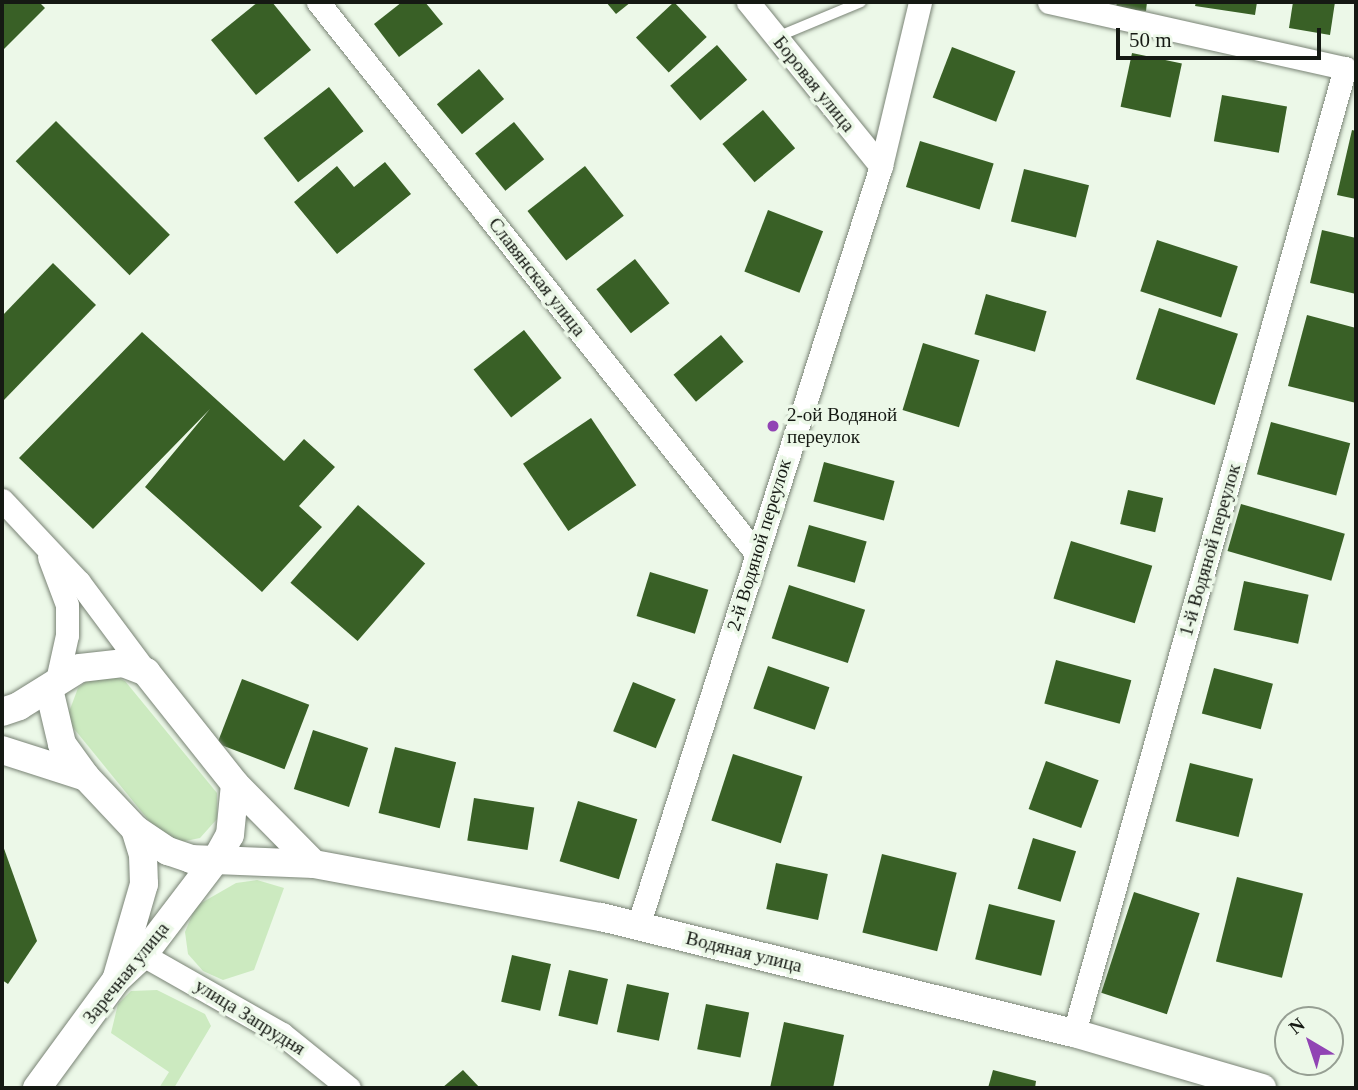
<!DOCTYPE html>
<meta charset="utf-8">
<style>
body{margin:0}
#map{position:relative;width:1358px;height:1090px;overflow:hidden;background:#ecf8e8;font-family:"Times New Roman",serif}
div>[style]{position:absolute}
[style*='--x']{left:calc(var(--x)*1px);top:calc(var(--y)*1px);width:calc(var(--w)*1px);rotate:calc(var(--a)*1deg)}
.green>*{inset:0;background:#cceac0}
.building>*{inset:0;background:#396026;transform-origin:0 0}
.roads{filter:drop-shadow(0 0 2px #798375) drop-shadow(0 0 2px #798375)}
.service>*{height:10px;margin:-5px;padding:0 5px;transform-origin:5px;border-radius:5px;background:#fff}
.minor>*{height:23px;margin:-11.5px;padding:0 11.5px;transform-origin:11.5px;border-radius:11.5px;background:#fff}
.tertiary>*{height:28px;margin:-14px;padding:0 14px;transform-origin:14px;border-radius:14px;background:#fff}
.dots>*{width:19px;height:19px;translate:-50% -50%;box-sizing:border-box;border:4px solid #ecf8e8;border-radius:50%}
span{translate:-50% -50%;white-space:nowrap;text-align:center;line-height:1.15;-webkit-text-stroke:7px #ecf8e8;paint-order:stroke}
.street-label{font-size:19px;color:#151913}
.poi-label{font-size:19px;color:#151913}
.left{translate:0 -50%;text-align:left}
.frame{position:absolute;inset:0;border:4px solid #151913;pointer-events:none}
.north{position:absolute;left:1274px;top:1006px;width:70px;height:70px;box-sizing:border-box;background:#ecf8e8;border:2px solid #969f93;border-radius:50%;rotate:321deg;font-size:19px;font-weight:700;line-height:28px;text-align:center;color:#151913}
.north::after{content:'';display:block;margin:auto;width:24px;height:32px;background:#9144b4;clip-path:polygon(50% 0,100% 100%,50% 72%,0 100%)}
.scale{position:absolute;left:1116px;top:28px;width:205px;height:32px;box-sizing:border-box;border:4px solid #151913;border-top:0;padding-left:9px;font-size:21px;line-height:24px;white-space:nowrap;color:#151913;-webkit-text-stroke:5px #ecf8e8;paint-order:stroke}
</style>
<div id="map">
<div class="green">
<div style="clip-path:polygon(113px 676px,125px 681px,217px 793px,217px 819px,200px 838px,175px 843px,163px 838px,71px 725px,69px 712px,78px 688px,88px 680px)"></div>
<div style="clip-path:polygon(257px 880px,284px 888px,254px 970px,223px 980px,203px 971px,188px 954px,185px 932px,196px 906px,236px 883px)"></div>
<div style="clip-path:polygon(157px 990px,205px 1014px,211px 1026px,174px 1088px,159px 1088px,169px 1072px,111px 1033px,118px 1004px,131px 991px)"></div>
</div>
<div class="building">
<div style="clip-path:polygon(2px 2px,39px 2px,45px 8px,2px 51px)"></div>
<div style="clip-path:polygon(258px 2px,272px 2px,311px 50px,256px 95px,211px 40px)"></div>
<div style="clip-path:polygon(402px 2px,425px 2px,443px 24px,399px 57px,374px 24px)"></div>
<div style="clip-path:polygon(606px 2px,631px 2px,616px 14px)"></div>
<div style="left:674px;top:2px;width:48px;height:52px;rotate:47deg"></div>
<div style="clip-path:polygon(1117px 2px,1147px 2px,1146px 11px,1116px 8px)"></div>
<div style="clip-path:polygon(1196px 2px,1257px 2px,1255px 15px,1195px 6px)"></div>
<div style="clip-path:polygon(1293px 2px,1335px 2px,1330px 35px,1289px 28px)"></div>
<div style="left:717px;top:45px;width:46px;height:62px;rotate:49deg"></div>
<div style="left:952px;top:47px;width:68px;height:54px;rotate:21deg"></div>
<div style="left:1132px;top:53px;width:51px;height:55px;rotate:12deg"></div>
<div style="left:479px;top:69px;width:39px;height:55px;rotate:50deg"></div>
<div style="left:329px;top:87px;width:56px;height:83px;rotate:52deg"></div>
<div style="left:1222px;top:95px;width:66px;height:47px;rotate:10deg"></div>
<div style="left:763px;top:110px;width:50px;height:53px;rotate:50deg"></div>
<div style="left:56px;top:121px;width:161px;height:57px;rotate:45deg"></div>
<div style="left:514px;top:122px;width:48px;height:50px;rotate:51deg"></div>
<div style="clip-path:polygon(1352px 130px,1356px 131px,1356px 199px,1337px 195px)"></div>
<div style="left:920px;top:141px;width:77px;height:48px;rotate:17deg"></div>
<div style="clip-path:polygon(385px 162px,411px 194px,337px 254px,294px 202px,337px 166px,354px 187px)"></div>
<div style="left:585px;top:166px;width:63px;height:73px;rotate:52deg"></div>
<div style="left:1024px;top:169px;width:67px;height:54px;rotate:14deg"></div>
<div style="left:768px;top:210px;width:59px;height:66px;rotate:21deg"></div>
<div style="clip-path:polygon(1322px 230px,1356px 238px,1356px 294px,1310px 283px)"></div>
<div style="left:1157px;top:240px;width:85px;height:54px;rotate:18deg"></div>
<div style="left:635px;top:259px;width:56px;height:49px;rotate:52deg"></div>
<div style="clip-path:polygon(53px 263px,96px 305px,2px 402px,2px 316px)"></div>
<div style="left:986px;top:294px;width:63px;height:42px;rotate:16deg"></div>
<div style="left:1159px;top:308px;width:83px;height:75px;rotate:18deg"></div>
<div style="clip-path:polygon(1307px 315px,1356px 328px,1356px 403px,1288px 386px)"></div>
<div style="left:524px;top:330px;width:61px;height:64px;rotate:52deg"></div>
<div style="clip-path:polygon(142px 332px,284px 461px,304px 439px,335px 467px,299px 506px,322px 527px,262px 592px,145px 487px,210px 409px,93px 529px,19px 458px)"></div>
<div style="left:721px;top:335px;width:35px;height:62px;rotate:50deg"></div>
<div style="left:923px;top:343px;width:59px;height:70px;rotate:17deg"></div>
<div style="left:591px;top:418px;width:81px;height:82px;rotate:56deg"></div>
<div style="left:1271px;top:422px;width:82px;height:54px;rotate:15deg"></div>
<div style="left:824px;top:462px;width:73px;height:41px;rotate:15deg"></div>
<div style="left:1128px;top:490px;width:36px;height:35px;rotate:13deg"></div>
<div style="left:1241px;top:504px;width:108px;height:49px;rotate:16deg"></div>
<div style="left:358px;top:505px;width:89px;height:103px;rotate:41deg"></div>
<div style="left:809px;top:525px;width:60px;height:43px;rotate:16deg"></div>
<div style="left:1071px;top:541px;width:85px;height:60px;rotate:17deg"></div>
<div style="left:650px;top:572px;width:61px;height:46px;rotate:17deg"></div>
<div style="left:1244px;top:581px;width:66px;height:50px;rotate:12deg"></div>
<div style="left:789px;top:585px;width:80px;height:56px;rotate:18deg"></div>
<div style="left:1056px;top:660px;width:78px;height:45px;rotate:15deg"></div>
<div style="left:768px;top:666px;width:65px;height:45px;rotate:19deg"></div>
<div style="left:1214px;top:668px;width:61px;height:47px;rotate:15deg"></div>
<div style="left:242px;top:679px;width:72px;height:69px;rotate:21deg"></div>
<div style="left:633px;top:682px;width:46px;height:53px;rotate:22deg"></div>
<div style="left:313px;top:730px;width:58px;height:62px;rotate:18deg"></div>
<div style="left:395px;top:747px;width:63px;height:68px;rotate:14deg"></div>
<div style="left:733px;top:754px;width:73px;height:70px;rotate:18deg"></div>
<div style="left:1046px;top:761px;width:56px;height:51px;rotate:20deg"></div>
<div style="left:1190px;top:763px;width:65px;height:60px;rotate:14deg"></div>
<div style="left:474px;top:798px;width:61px;height:43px;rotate:9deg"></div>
<div style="left:578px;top:801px;width:62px;height:63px;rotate:17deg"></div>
<div style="left:1033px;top:838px;width:45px;height:53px;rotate:17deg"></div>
<div style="clip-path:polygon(2px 843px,37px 941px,8px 984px,2px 980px)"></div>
<div style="left:882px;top:854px;width:77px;height:81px;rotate:14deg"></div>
<div style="left:776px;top:863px;width:53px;height:47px;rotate:12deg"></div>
<div style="left:1237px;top:877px;width:68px;height:87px;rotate:14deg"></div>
<div style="left:1134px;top:892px;width:69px;height:106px;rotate:18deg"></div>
<div style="left:989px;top:904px;width:68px;height:57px;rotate:14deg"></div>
<div style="left:512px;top:955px;width:40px;height:48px;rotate:13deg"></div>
<div style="left:569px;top:970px;width:40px;height:47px;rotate:13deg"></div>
<div style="left:627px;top:984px;width:43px;height:49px;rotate:12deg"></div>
<div style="left:706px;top:1004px;width:44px;height:46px;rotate:11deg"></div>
<div style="clip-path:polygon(784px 1022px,844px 1035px,833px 1088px,770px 1088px)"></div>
<div style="clip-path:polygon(463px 1070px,480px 1088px,442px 1088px)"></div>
<div style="clip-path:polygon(993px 1070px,1036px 1081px,1035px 1088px,988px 1088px)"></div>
</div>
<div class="roads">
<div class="service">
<div style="--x:777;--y:37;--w:91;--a:-22.6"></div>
</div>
<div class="minor">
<div style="--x:318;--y:2;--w:704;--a:51.52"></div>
<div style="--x:748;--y:2;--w:211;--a:51"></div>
<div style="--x:1049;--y:2;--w:303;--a:12.6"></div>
<div style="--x:1345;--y:68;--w:1002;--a:105.69"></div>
<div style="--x:2;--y:500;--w:112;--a:46.8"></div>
<div style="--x:79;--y:582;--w:112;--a:53.3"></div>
<div style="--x:49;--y:557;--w:51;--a:69.4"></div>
<div style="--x:67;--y:605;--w:30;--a:90"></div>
<div style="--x:67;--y:635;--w:46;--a:102.5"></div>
<div style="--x:638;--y:926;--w:798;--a:-72.27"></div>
<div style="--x:881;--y:166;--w:169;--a:-76.6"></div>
<div style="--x:143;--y:955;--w:160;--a:29.6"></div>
<div style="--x:282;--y:1034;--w:86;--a:38.9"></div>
</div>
<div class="tertiary">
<div style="--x:49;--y:689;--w:57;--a:76.7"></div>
<div style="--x:62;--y:744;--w:41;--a:54"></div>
<div style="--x:86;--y:777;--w:71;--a:46.7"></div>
<div style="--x:135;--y:829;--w:40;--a:34"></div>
<div style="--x:168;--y:851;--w:24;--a:19"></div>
<div style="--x:191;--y:859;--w:123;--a:2.3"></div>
<div style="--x:314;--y:864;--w:292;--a:10.5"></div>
<div style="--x:601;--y:917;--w:487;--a:13.8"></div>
<div style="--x:1074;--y:1033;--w:196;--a:16.3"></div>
<div style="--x:2;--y:712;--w:18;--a:-19"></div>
<div style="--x:19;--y:706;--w:72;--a:-31.9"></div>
<div style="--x:80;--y:668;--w:43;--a:-6.6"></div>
<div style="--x:123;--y:663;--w:25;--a:21"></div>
<div style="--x:146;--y:672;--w:143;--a:51.5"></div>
<div style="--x:235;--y:784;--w:112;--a:45.4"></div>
<div style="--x:2;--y:750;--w:88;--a:17.8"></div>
<div style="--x:117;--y:977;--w:97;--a:-73.8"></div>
<div style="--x:144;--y:884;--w:29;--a:-92"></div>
<div style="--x:143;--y:855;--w:27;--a:-107"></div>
<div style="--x:37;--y:1088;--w:134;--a:-53.8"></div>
<div style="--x:116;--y:980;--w:37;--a:-43"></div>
<div style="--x:143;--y:955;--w:122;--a:-52.7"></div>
<div style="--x:217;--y:858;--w:26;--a:-61"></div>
<div style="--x:230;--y:835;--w:51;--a:-84.4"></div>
</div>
</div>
<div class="dots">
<div style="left:773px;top:426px;background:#9144b4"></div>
</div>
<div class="street-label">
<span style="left:814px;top:84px;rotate:51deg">Боровая улица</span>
<span style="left:537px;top:277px;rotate:52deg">Славянская улица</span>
<span style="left:759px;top:545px;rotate:-73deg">2-й Водяной переулок</span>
<span style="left:1210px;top:550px;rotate:-74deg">1-й Водяной переулок</span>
<span style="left:744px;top:952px;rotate:14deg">Водяная улица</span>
<span style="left:126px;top:973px;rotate:-51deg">Заречная улица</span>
<span style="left:250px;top:1017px;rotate:32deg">улица Запрудня</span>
</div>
<div class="poi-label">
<span class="left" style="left:787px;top:426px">2-ой Водяной<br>переулок</span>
</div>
<div class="frame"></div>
<div class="north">N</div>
<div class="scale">50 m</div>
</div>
